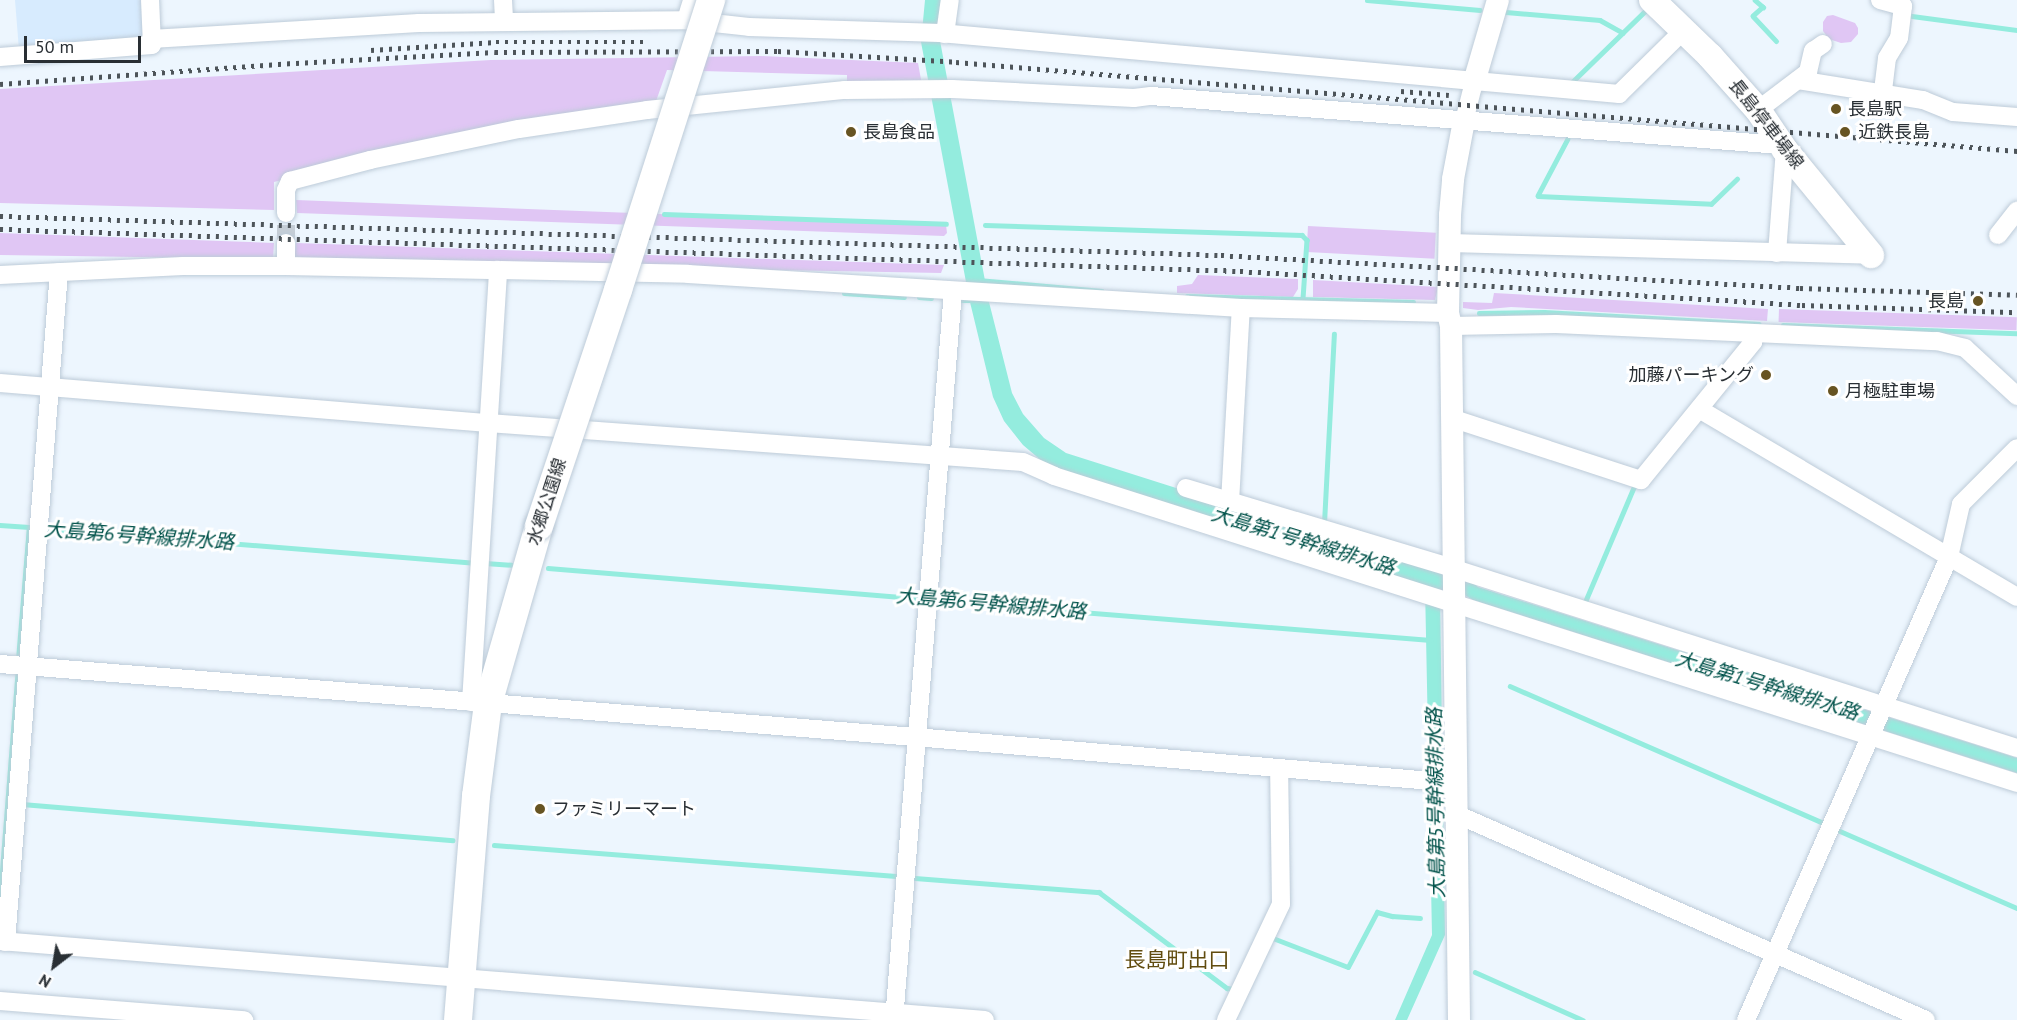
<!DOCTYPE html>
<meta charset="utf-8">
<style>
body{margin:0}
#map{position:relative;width:2017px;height:1020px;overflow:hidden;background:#edf6fe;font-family:"PT Sans","Noto Sans JP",sans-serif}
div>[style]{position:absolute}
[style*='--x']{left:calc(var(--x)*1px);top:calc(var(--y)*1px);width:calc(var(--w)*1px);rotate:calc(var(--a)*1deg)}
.built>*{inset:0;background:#d7ebfe}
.green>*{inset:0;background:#e0c6f4;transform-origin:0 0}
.water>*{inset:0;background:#94ecde}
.stream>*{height:4.5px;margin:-2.25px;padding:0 2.25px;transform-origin:2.25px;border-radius:2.25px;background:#94ecde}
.minor-tunnel>*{height:18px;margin-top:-9px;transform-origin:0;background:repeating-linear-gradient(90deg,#c6ced6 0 18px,transparent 0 27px)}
.roads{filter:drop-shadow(0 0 2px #bdcbd8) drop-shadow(0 0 2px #bdcbd8)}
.minor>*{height:18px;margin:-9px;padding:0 9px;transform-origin:9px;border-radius:9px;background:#fff}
.tertiary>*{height:22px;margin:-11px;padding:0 11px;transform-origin:11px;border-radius:11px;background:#fff}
.secondary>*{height:26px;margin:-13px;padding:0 13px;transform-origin:13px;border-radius:13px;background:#fff}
.primary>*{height:28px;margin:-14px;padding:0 14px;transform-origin:14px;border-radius:14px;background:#fff}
.rail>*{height:4.5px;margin-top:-2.25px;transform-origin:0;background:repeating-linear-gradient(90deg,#4d5459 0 3px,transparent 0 9px)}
.bridges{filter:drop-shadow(0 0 2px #bdcbd8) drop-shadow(0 0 2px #bdcbd8)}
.primary-bridge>*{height:28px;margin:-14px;padding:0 14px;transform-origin:14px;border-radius:14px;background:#fff}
.dots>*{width:16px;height:16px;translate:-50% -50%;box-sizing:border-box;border:3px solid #fff;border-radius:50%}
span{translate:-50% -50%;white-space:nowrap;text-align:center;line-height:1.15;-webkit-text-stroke:6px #fff;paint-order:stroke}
.poi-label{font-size:18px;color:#292f34}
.left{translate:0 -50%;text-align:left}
.right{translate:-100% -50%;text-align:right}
.street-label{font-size:18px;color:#292f34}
.water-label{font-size:20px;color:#00524a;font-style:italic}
.quarter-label{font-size:21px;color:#614c0f}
.north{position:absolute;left:24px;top:936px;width:60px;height:60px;-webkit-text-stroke:4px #fff;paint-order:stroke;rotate:211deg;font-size:16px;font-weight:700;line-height:24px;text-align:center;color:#292f34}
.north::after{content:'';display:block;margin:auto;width:21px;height:27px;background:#292f34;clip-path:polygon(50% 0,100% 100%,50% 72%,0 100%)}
.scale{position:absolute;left:24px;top:36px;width:117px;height:27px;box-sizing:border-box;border:3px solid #292f34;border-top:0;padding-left:8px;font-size:18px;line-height:21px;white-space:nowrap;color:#292f34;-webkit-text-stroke:4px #fff;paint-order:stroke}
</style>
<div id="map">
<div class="built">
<div style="clip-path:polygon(15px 0,141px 0,144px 33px,140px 39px,19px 50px)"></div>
</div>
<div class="green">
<div style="clip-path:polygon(1833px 15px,1855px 23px,1858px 28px,1858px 34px,1851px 42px,1841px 43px,1829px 39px,1823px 31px,1823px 22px,1827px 16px)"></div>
<div style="clip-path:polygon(761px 56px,918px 63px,922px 85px,847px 88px,847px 75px,667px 70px,655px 104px,457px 137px,274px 182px,274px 210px,0 203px,0 89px,491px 60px)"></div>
<div style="clip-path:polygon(296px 200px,946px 225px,947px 233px,944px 236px,297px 213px)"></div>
<div style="left:1308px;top:226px;width:128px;height:26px;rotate:3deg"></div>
<div style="clip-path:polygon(0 233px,274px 243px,273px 259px,0 255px)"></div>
<div style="clip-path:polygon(296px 243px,944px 265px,941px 273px,294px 261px)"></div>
<div style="clip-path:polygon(1198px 275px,1298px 279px,1298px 289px,1293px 297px,1177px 293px,1177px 286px,1192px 284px)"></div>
<div style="clip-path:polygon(1313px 280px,1438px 287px,1435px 300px,1313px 297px)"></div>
<div style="clip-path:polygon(1494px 293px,1768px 309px,1767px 321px,1511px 307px,1478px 310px,1463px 308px,1463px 302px,1492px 303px)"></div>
<div style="left:1779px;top:309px;width:238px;height:13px;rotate:2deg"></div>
</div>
<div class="water">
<div style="clip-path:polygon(925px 0,946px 0,938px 30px,989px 302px,1012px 393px,1023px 414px,1044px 438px,1066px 453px,1472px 582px,1478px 587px,2017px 758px,2017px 773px,1473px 600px,1463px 594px,1440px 591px,1445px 935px,1407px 1020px,1395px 1020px,1432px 935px,1425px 586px,1063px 471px,1043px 462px,1023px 445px,1004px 421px,993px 397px,969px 298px,921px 42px)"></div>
</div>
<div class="stream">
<div style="--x:1367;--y:0;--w:113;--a:5.1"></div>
<div style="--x:1755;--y:0;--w:11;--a:41"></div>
<div style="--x:1763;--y:7;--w:13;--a:138"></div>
<div style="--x:1753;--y:16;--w:34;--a:47"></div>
<div style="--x:1506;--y:12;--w:94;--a:4.9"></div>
<div style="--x:1600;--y:20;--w:26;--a:29"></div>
<div style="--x:1912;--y:16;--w:106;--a:7.6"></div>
<div style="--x:1571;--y:83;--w:105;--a:-44.2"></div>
<div style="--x:1568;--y:139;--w:64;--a:117.8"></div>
<div style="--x:1538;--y:196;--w:173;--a:2.6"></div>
<div style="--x:1711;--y:204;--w:36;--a:-44"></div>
<div style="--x:664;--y:214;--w:282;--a:2"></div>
<div style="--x:985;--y:225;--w:317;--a:1.8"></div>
<div style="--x:1302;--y:235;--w:7;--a:45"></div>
<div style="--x:1307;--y:240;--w:59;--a:93.9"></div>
<div style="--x:978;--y:280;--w:124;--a:5.1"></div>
<div style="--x:844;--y:293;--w:60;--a:3.8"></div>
<div style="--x:1187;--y:296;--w:226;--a:1.5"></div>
<div style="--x:919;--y:297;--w:12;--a:5"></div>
<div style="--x:961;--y:301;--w:13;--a:0"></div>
<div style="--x:1479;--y:313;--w:65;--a:-0.9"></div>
<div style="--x:1544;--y:312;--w:215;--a:3.2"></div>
<div style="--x:1783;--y:325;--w:234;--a:2"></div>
<div style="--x:1324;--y:523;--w:189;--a:-87"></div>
<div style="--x:0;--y:525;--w:29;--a:4"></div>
<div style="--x:42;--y:528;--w:436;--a:4.6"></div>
<div style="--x:485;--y:563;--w:26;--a:4"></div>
<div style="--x:548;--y:568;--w:378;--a:4.7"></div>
<div style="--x:933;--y:600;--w:499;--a:4.6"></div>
<div style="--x:1585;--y:602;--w:128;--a:-67"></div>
<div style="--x:18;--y:660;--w:133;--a:-85.3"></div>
<div style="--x:29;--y:527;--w:5;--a:11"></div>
<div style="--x:1510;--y:686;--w:342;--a:23.6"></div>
<div style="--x:22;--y:804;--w:432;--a:4.8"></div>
<div style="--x:1840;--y:831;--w:193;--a:23.5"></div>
<div style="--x:494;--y:845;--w:406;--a:4.4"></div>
<div style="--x:915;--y:878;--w:185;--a:4.4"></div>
<div style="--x:1099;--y:892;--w:160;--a:36.9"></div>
<div style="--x:1227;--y:988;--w:6;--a:9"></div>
<div style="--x:0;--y:896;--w:228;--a:-85.5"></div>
<div style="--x:1273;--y:938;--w:80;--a:21.1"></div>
<div style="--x:1348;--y:967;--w:62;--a:-62.2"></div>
<div style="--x:1377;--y:912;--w:16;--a:15"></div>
<div style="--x:1392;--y:916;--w:28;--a:4"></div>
<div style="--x:1475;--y:972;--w:118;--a:24"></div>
</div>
<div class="minor-tunnel">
<div style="--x:286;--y:243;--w:30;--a:-90"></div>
</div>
<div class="roads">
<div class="minor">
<div style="--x:503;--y:0;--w:21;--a:87"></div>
<div style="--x:1880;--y:0;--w:24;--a:15"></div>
<div style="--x:1903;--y:6;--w:32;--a:97"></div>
<div style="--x:1899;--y:38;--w:23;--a:121"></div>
<div style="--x:1887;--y:58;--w:35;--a:97"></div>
<div style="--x:686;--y:20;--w:63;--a:6.3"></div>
<div style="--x:749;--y:27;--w:191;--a:1.8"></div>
<div style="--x:940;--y:33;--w:682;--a:5.13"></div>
<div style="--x:1619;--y:94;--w:91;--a:-44.6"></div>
<div style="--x:945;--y:34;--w:34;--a:-82"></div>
<div style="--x:151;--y:39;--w:268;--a:-3.4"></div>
<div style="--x:419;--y:23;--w:267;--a:-0.6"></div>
<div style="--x:686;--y:20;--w:21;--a:-73"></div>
<div style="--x:0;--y:57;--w:152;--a:-4.5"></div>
<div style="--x:152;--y:45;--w:45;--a:-92.5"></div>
<div style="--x:1798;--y:80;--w:127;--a:9.1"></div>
<div style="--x:1923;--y:100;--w:32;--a:22"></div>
<div style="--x:1953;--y:112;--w:64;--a:4.5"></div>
<div style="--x:1758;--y:110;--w:63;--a:-37.2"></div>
<div style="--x:1808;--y:72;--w:22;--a:-77"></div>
<div style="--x:1813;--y:51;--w:12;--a:-35"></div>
<div style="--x:1464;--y:121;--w:40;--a:-75.6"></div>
<div style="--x:286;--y:213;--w:23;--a:-90"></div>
<div style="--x:286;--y:190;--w:10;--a:-66"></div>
<div style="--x:290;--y:181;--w:83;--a:-14.7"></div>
<div style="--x:370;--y:160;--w:152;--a:-11.8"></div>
<div style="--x:519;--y:129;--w:129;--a:-8.4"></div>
<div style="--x:647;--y:110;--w:199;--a:-5.8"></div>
<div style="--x:845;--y:90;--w:107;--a:-0.5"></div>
<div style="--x:952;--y:89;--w:182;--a:2.8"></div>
<div style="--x:1134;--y:98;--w:17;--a:-7"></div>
<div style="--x:1151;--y:96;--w:632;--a:4.45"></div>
<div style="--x:1998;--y:235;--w:31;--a:-52"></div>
<div style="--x:1450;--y:243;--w:421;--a:1.6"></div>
<div style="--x:1777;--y:253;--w:103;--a:-85.6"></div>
<div style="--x:286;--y:266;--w:23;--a:-90"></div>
<div style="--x:0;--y:275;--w:183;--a:-2.8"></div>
<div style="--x:183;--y:266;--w:103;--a:0"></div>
<div style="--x:286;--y:266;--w:402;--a:1.1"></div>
<div style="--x:688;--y:274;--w:554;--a:3.52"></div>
<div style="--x:1241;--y:308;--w:207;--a:1.4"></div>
<div style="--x:1451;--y:326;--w:105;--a:-1.1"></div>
<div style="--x:1556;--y:324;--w:381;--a:2.6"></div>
<div style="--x:1937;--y:341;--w:29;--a:14"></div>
<div style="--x:1965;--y:348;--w:71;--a:42.7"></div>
<div style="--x:0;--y:383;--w:490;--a:4.7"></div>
<div style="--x:488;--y:423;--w:536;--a:4.17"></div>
<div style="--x:1023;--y:462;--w:34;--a:24"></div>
<div style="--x:1054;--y:476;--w:1011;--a:17.68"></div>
<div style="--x:1699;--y:409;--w:369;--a:30.6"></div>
<div style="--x:1451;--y:418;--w:200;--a:18.1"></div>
<div style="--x:1641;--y:480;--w:178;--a:-50.9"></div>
<div style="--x:1753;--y:342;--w:8;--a:-76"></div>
<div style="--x:1186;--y:488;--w:278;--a:16.7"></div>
<div style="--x:1452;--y:568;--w:593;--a:17.67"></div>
<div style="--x:1230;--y:502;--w:194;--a:-86.8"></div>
<div style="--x:0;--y:664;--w:918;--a:4.56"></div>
<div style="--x:915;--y:737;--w:542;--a:4.87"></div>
<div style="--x:471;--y:702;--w:433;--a:-86.4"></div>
<div style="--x:1456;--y:814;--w:513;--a:23.67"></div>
<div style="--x:0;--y:941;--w:988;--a:4.59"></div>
<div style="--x:6;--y:942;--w:672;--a:-85.48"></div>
<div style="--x:0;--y:1001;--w:245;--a:4.5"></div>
<div style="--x:894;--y:1020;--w:731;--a:-85.37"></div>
<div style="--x:1226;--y:1020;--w:128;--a:-64.6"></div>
<div style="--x:1281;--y:904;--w:136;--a:-90.8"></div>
<div style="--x:1746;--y:1020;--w:506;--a:-66.33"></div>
<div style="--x:1949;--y:557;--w:54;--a:-77.2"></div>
<div style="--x:1961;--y:504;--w:79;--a:-45"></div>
</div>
<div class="tertiary">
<div style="--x:1474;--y:82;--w:85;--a:-73.7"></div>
<div style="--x:1459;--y:1020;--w:694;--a:-90.66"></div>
<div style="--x:1451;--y:326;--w:13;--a:-103"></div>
<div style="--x:1448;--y:313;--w:98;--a:-88.8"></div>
<div style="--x:1450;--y:215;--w:36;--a:-85"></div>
<div style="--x:1453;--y:179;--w:59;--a:-79.3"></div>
</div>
<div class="secondary">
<div style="--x:1652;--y:0;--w:81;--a:44"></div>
<div style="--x:1710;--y:56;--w:72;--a:48.4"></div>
<div style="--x:1758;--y:110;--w:48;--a:56"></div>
<div style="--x:1785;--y:150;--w:136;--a:50.7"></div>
</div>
<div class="primary">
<div style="--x:458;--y:1020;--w:225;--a:-85.4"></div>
<div style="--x:476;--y:796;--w:93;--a:-82.6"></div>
<div style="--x:488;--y:704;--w:185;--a:-74"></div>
</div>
</div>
<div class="rail">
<div style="--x:371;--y:50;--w:125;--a:-3.7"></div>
<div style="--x:496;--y:42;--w:151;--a:0"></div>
<div style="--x:0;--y:84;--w:297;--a:-4.1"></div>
<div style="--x:296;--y:63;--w:199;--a:-3.2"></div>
<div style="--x:495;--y:52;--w:283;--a:-0.2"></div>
<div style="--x:778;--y:51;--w:178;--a:3.5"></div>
<div style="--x:956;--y:62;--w:1065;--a:4.79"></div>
<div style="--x:1401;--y:91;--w:48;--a:4.8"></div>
<div style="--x:0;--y:216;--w:1222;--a:1.83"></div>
<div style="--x:1221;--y:255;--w:580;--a:3.26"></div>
<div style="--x:1800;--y:288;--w:217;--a:1.8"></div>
<div style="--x:0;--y:229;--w:1241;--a:1.94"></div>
<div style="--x:1240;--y:271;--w:563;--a:3.46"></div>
<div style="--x:1802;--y:305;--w:215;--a:1.9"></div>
</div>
<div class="bridges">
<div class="primary-bridge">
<div style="--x:539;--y:526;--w:249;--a:-71.5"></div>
<div style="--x:618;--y:290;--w:305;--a:-72.2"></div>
</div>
</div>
<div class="dots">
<div style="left:1836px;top:109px;background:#675422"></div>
<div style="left:851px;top:132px;background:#675422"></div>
<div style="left:1845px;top:132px;background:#675422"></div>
<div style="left:1978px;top:301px;background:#675422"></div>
<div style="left:1766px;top:375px;background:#675422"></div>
<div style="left:1833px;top:391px;background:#675422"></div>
<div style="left:540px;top:809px;background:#675422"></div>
</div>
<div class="poi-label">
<span class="left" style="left:1848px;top:109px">長島駅</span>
<span class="left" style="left:863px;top:132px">長島食品</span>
<span class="left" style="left:1858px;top:132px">近鉄長島</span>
<span class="right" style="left:1964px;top:301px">長島</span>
<span class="right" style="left:1754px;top:375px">加藤パーキング</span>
<span class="left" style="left:1845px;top:391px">月極駐車場</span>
<span class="left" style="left:552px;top:809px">ファミリーマート</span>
</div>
<div class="street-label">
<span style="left:1766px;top:124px;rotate:52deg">長島停車場線</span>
<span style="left:547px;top:502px;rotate:-72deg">水郷公園線</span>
</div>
<div class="water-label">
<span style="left:139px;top:536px;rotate:4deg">大島第6号幹線排水路</span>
<span style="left:1303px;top:541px;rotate:17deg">大島第1号幹線排水路</span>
<span style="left:991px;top:604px;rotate:5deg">大島第6号幹線排水路</span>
<span style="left:1767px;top:686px;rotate:17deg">大島第1号幹線排水路</span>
<span style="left:1436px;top:803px;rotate:-91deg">大島第5号幹線排水路</span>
</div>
<div class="quarter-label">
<span style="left:1177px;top:960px">長島町出口</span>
</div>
<div class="north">N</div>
<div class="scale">50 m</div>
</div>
